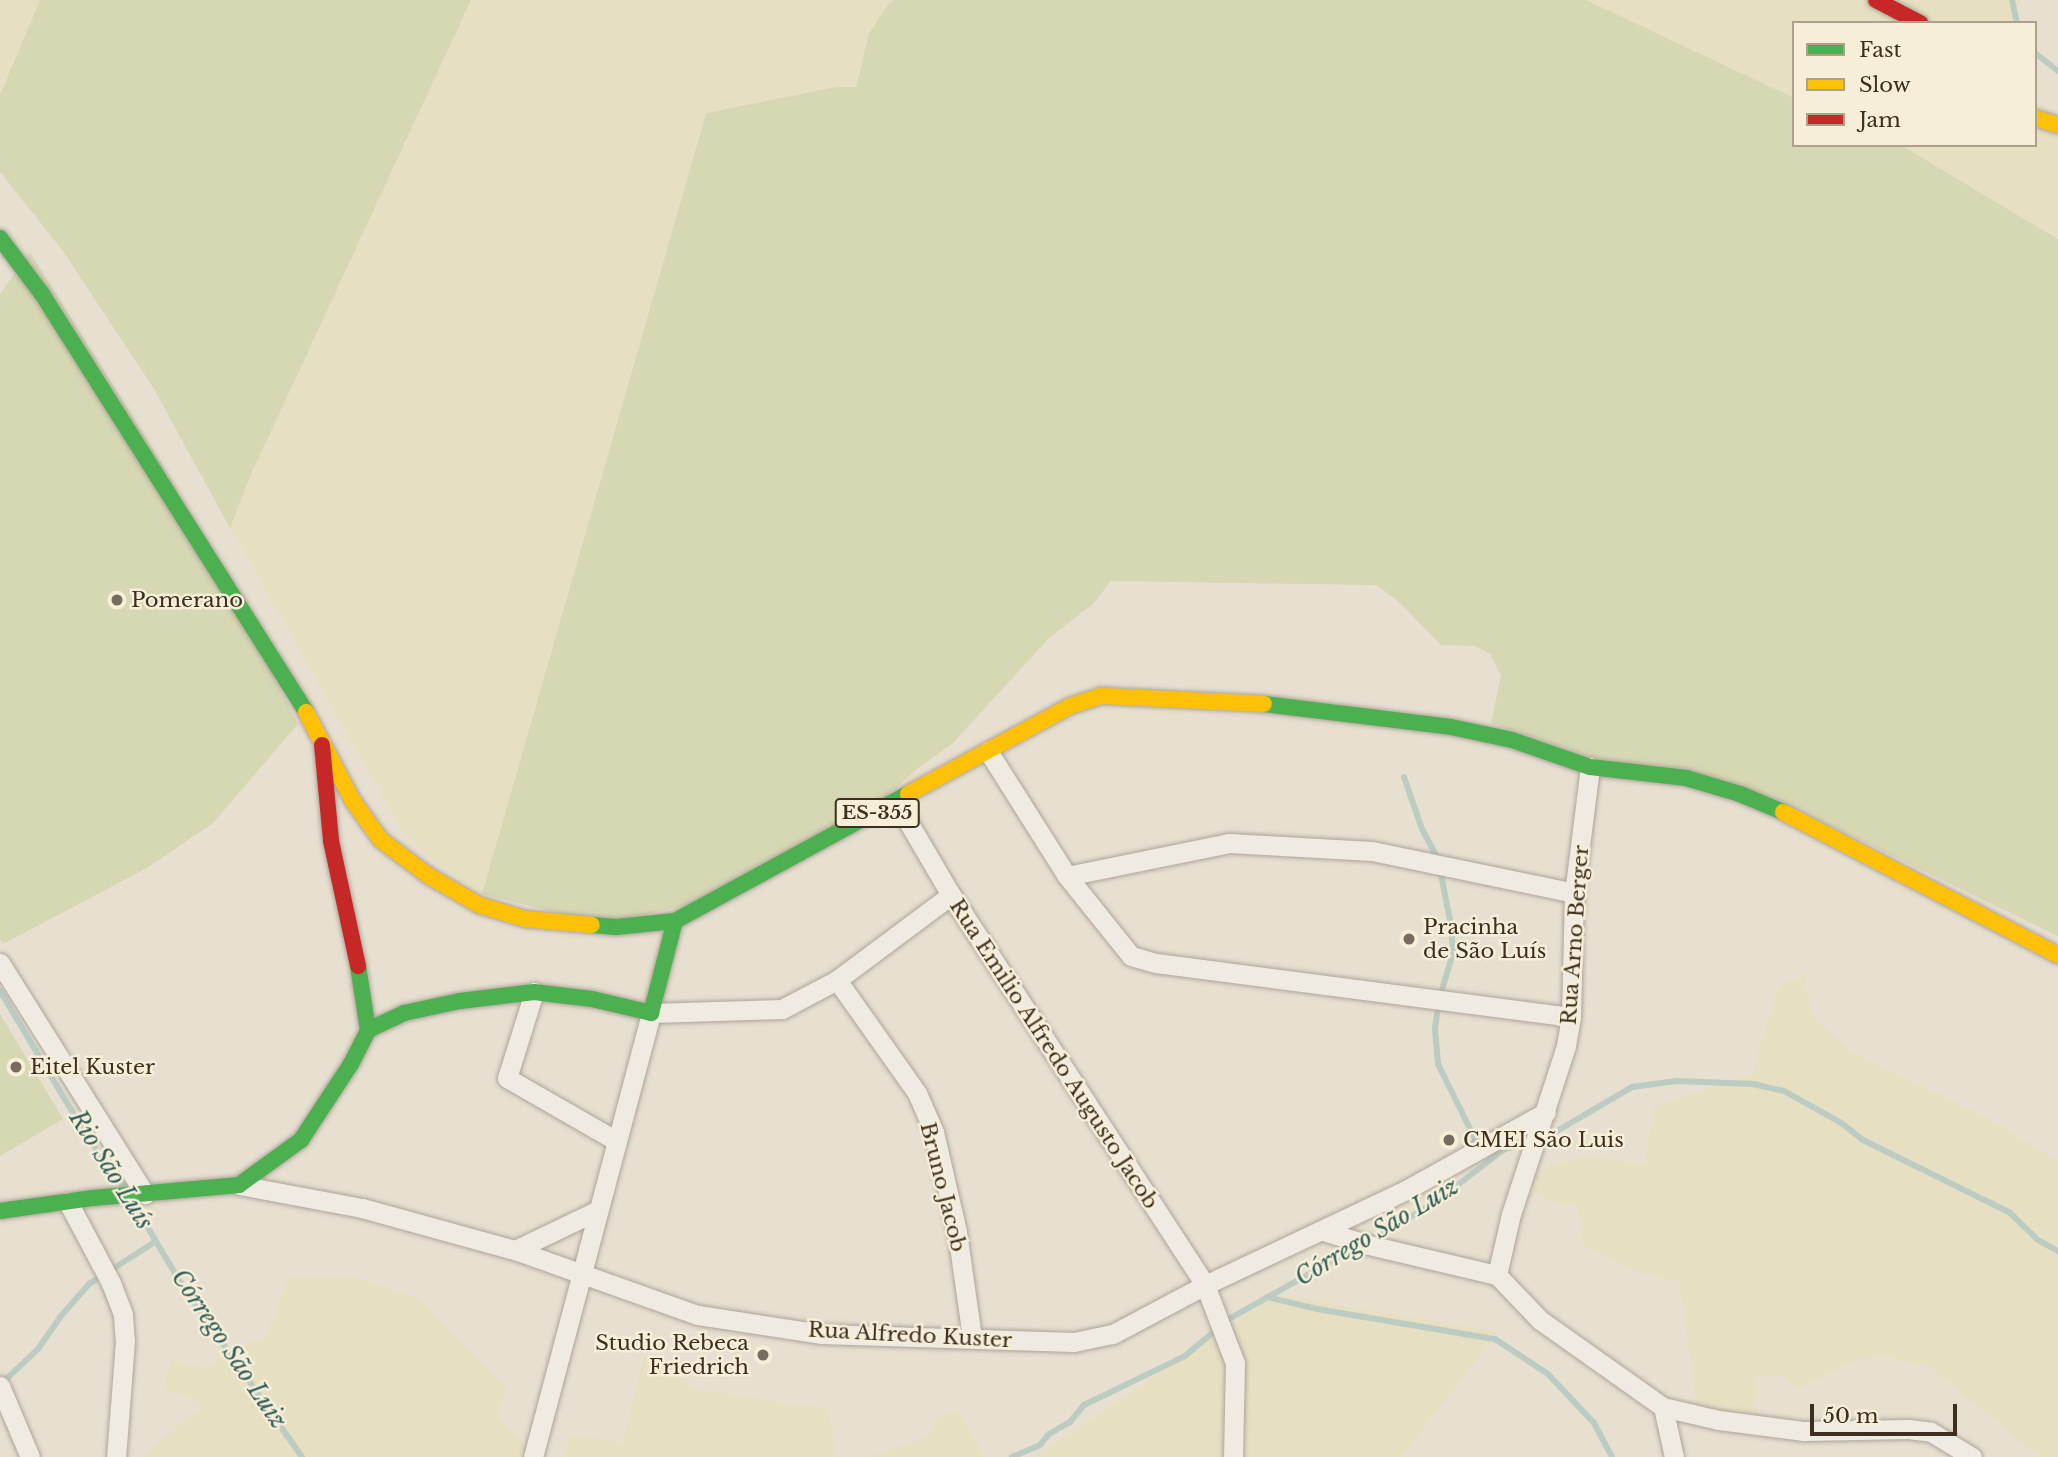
<!DOCTYPE html>
<meta charset="utf-8">
<style>
body{margin:0}
#map{position:relative;width:2058px;height:1457px;overflow:hidden;background:#e7e0d1;font-family:"Libre Baskerville",serif}
div>[style]{position:absolute}
[style*='--x']{left:calc(var(--x)*1px);top:calc(var(--y)*1px);width:calc(var(--w)*1px);rotate:calc(var(--a)*1deg)}
.farmland>*{inset:0;background:#e6dfc2}
.green>*{inset:0;background:#d6d7b3}
.stream>*{height:6px;margin:-3px;padding:0 3px;transform-origin:3px;border-radius:3px;background:#bcccc2}
.roads{filter:drop-shadow(0 0 2px #ada599) drop-shadow(0 0 2px #ada599)}
.street>*{height:19px;margin:-9.5px;padding:0 9.5px;transform-origin:9.5px;border-radius:9.5px;background:#efebe3}
.fast>*{height:16px;margin:-8px;padding:0 8px;transform-origin:8px;border-radius:8px;background:#4caf50}
.slow>*{height:16px;margin:-8px;padding:0 8px;transform-origin:8px;border-radius:8px;background:#ffc107}
.jam>*{height:16px;margin:-8px;padding:0 8px;transform-origin:8px;border-radius:8px;background:#c62828}
.dots>*{width:19px;height:19px;translate:-50% -50%;box-sizing:border-box;border:4px solid #f7eed8;border-radius:50%}
span{translate:-50% -50%;white-space:nowrap;text-align:center;line-height:1.15;-webkit-text-stroke:5px #f7eed8;paint-order:stroke}
.shield-label span{padding:2px 5px;background:#f7eed8;border:2px solid;border-radius:5px;-webkit-text-stroke-width:0}
.shield-label{font-size:19px;color:#3d2e20;font-weight:700}
.poi-label{font-size:21px;color:#3d2e20}
.left{translate:0 -50%;text-align:left}
.right{translate:-100% -50%;text-align:right}
.street-label{font-size:21px;color:#3d2e20}
.water-label{font-size:23px;color:#2f5d5a;font-style:italic}
.legend{position:absolute;left:1792px;top:21px;width:245px;height:126px;box-sizing:border-box;background:#f7eed8;border:2px solid #ada18e;margin:0;padding:9px 12px;list-style:none;font-size:21px;color:#3d2e20}
.legend li{display:flex;align-items:center;gap:14px;height:35px}
.legend b{width:35px;border:2px solid #ada18e}
.scale{position:absolute;left:1810px;top:1404px;width:147px;height:32px;box-sizing:border-box;border:4px solid #3d2e20;border-top:0;padding-left:9px;font-size:21px;line-height:24px;white-space:nowrap;color:#3d2e20;-webkit-text-stroke:5px #f7eed8;paint-order:stroke}
</style>
<div id="map">
<div class="farmland">
<div style="clip-path:polygon(0 0,40px 0,0 95px)"></div>
<div style="clip-path:polygon(471px 0,895px 0,888px 4px,860px 65px,856px 87px,836px 87px,705px 113px,482px 894px,428px 857px,402px 831px,230px 528px,248px 481px)"></div>
<div style="clip-path:polygon(1586px 0,2019px 0,2015px 23px,1794px 23px,1794px 98px)"></div>
<div style="clip-path:polygon(2035px 102px,2058px 116px,2058px 239px,1901px 145px,2035px 145px)"></div>
<div style="clip-path:polygon(1808px 973px,1804px 988px,1816px 1019px,1851px 1052px,1987px 1117px,2058px 1161px,2058px 1457px,2042px 1457px,2030px 1450px,1932px 1369px,1890px 1357px,1857px 1360px,1797px 1390px,1784px 1375px,1756px 1375px,1757px 1400px,1753px 1400px,1764px 1432px,1700px 1427px,1679px 1281px,1644px 1275px,1584px 1247px,1578px 1208px,1532px 1196px,1537px 1175px,1551px 1165px,1589px 1156px,1644px 1164px,1654px 1107px,1752px 1074px,1779px 985px)"></div>
<div style="clip-path:polygon(289px 1278px,355px 1278px,419px 1299px,508px 1389px,497px 1417px,532px 1451px,531px 1457px,143px 1457px,202px 1404px,164px 1389px,171px 1359px,203px 1368px,266px 1335px)"></div>
<div style="clip-path:polygon(1276px 1295px,1499px 1332px,1401px 1457px,1034px 1457px)"></div>
<div style="clip-path:polygon(644px 1357px,696px 1389px,828px 1409px,837px 1457px,564px 1457px,569px 1434px,623px 1442px)"></div>
<div style="clip-path:polygon(957px 1408px,985px 1457px,869px 1457px,928px 1437px,935px 1420px)"></div>
</div>
<div class="green">
<div style="clip-path:polygon(40px 0,471px 0,248px 481px,230px 528px,154px 389px,63px 251px,0 172px,0 95px)"></div>
<div style="clip-path:polygon(895px 0,1586px 0,1794px 98px,1794px 145px,1901px 145px,2058px 239px,2058px 936px,1771px 797px,1639px 774px,1491px 723px,1501px 675px,1490px 654px,1475px 646px,1441px 645px,1402px 605px,1377px 585px,1111px 581px,1093px 604px,1049px 638px,953px 743px,917px 769px,861px 819px,723px 897px,603px 924px,482px 894px,706px 113px,836px 87px,856px 87px,869px 34px,888px 4px)"></div>
<div style="clip-path:polygon(30px 252px,169px 475px,298px 724px,213px 823px,147px 868px,3px 944px,0 939px,0 294px)"></div>
<div style="clip-path:polygon(0 1014px,63px 1119px,0 1156px)"></div>
</div>
<div class="stream">
<div style="--x:2012;--y:0;--w:24;--a:78"></div>
<div style="--x:2035;--y:53;--w:29;--a:38"></div>
<div style="--x:1404;--y:777;--w:55;--a:70.9"></div>
<div style="--x:1422;--y:829;--w:34;--a:62"></div>
<div style="--x:1438;--y:859;--w:67;--a:78.9"></div>
<div style="--x:1451;--y:925;--w:28;--a:86"></div>
<div style="--x:1453;--y:953;--w:49;--a:106.6"></div>
<div style="--x:1439;--y:1000;--w:29;--a:98"></div>
<div style="--x:1435;--y:1029;--w:35;--a:85"></div>
<div style="--x:1438;--y:1064;--w:90;--a:63.7"></div>
<div style="--x:0;--y:991;--w:171;--a:59.1"></div>
<div style="--x:88;--y:1138;--w:61;--a:53.7"></div>
<div style="--x:133;--y:1203;--w:96;--a:59.1"></div>
<div style="--x:182;--y:1285;--w:210;--a:55.1"></div>
<div style="--x:1370;--y:1241;--w:78;--a:-30.8"></div>
<div style="--x:1437;--y:1201;--w:83;--a:-37.7"></div>
<div style="--x:1503;--y:1150;--w:52;--a:-18.1"></div>
<div style="--x:1552;--y:1134;--w:93;--a:-30.4"></div>
<div style="--x:1632;--y:1087;--w:45;--a:-7.6"></div>
<div style="--x:1677;--y:1081;--w:76;--a:2.3"></div>
<div style="--x:1753;--y:1084;--w:32;--a:13"></div>
<div style="--x:1784;--y:1091;--w:64;--a:29"></div>
<div style="--x:1840;--y:1122;--w:29;--a:38"></div>
<div style="--x:1863;--y:1140;--w:163;--a:26.3"></div>
<div style="--x:2009;--y:1212;--w:40;--a:44"></div>
<div style="--x:2038;--y:1240;--w:23;--a:29"></div>
<div style="--x:1267;--y:1297;--w:51;--a:13.5"></div>
<div style="--x:1317;--y:1309;--w:181;--a:9.6"></div>
<div style="--x:1495;--y:1339;--w:64;--a:33.4"></div>
<div style="--x:1548;--y:1374;--w:67;--a:46.8"></div>
<div style="--x:1594;--y:1423;--w:38;--a:62"></div>
<div style="--x:2;--y:1383;--w:50;--a:-43.4"></div>
<div style="--x:38;--y:1349;--w:39;--a:-55"></div>
<div style="--x:60;--y:1317;--w:44;--a:-48.7"></div>
<div style="--x:89;--y:1284;--w:78;--a:-32.5"></div>
<div style="--x:1012;--y:1457;--w:30;--a:-23"></div>
<div style="--x:1040;--y:1445;--w:14;--a:-51"></div>
<div style="--x:1049;--y:1434;--w:24;--a:-30"></div>
<div style="--x:1070;--y:1422;--w:22;--a:-51"></div>
<div style="--x:1084;--y:1405;--w:112;--a:-25.9"></div>
<div style="--x:1185;--y:1356;--w:57;--a:-40.1"></div>
<div style="--x:1229;--y:1319;--w:147;--a:-29.4"></div>
</div>
<div class="roads">
<div class="street">
<div style="--x:988;--y:751;--w:148;--a:57.7"></div>
<div style="--x:1067;--y:876;--w:102;--a:51.3"></div>
<div style="--x:1131;--y:956;--w:26;--a:16"></div>
<div style="--x:1156;--y:963;--w:418;--a:7.4"></div>
<div style="--x:1590;--y:767;--w:127;--a:97.2"></div>
<div style="--x:1574;--y:893;--w:124;--a:91.4"></div>
<div style="--x:1571;--y:1017;--w:29;--a:100"></div>
<div style="--x:1566;--y:1046;--w:177;--a:108.1"></div>
<div style="--x:1511;--y:1214;--w:63;--a:102.9"></div>
<div style="--x:1497;--y:1275;--w:62;--a:46.3"></div>
<div style="--x:1540;--y:1320;--w:151;--a:35.3"></div>
<div style="--x:1663;--y:1407;--w:57;--a:13.1"></div>
<div style="--x:1719;--y:1420;--w:86;--a:7.4"></div>
<div style="--x:1804;--y:1431;--w:104;--a:-1.1"></div>
<div style="--x:1908;--y:1429;--w:23;--a:7"></div>
<div style="--x:1931;--y:1432;--w:48;--a:31.4"></div>
<div style="--x:897;--y:803;--w:107;--a:59.6"></div>
<div style="--x:951;--y:895;--w:465;--a:56.9"></div>
<div style="--x:1205;--y:1285;--w:84;--a:69"></div>
<div style="--x:1235;--y:1363;--w:94;--a:91.2"></div>
<div style="--x:1067;--y:876;--w:165;--a:-11.5"></div>
<div style="--x:1229;--y:843;--w:143;--a:3.2"></div>
<div style="--x:1372;--y:851;--w:206;--a:11.7"></div>
<div style="--x:0;--y:963;--w:273;--a:57.9"></div>
<div style="--x:837;--y:980;--w:138;--a:54.7"></div>
<div style="--x:917;--y:1093;--w:43;--a:66.4"></div>
<div style="--x:934;--y:1132;--w:103;--a:77"></div>
<div style="--x:957;--y:1232;--w:106;--a:81.9"></div>
<div style="--x:534;--y:992;--w:90;--a:107.4"></div>
<div style="--x:507;--y:1078;--w:125;--a:29.9"></div>
<div style="--x:239;--y:1185;--w:125;--a:10.6"></div>
<div style="--x:362;--y:1208;--w:159;--a:15.4"></div>
<div style="--x:515;--y:1250;--w:194;--a:19.6"></div>
<div style="--x:698;--y:1315;--w:124;--a:8.8"></div>
<div style="--x:821;--y:1334;--w:253;--a:1.8"></div>
<div style="--x:1074;--y:1342;--w:40;--a:-12"></div>
<div style="--x:1113;--y:1334;--w:104;--a:-28"></div>
<div style="--x:1205;--y:1285;--w:222;--a:-25.3"></div>
<div style="--x:1406;--y:1190;--w:160;--a:-29.1"></div>
<div style="--x:68;--y:1202;--w:92;--a:62"></div>
<div style="--x:111;--y:1283;--w:34;--a:69"></div>
<div style="--x:123;--y:1315;--w:26;--a:86"></div>
<div style="--x:125;--y:1341;--w:116;--a:94.4"></div>
<div style="--x:1323;--y:1231;--w:48;--a:16.9"></div>
<div style="--x:1369;--y:1245;--w:131;--a:13.2"></div>
<div style="--x:515;--y:1250;--w:90;--a:-25.7"></div>
<div style="--x:0;--y:1386;--w:77;--a:67.1"></div>
<div style="--x:1663;--y:1407;--w:51;--a:77.6"></div>
<div style="--x:533;--y:1457;--w:459;--a:-75.1"></div>
<div style="--x:651;--y:1013;--w:131;--a:-1.7"></div>
<div style="--x:782;--y:1009;--w:62;--a:-27.8"></div>
<div style="--x:837;--y:980;--w:142;--a:-36.7"></div>
</div>
<div class="fast">
<div style="--x:0;--y:238;--w:70;--a:53.1"></div>
<div style="--x:42;--y:294;--w:494;--a:57.7"></div>
<div style="--x:1264;--y:704;--w:188;--a:7"></div>
<div style="--x:1451;--y:727;--w:62;--a:12"></div>
<div style="--x:1512;--y:740;--w:83;--a:19.1"></div>
<div style="--x:1590;--y:767;--w:97;--a:6.5"></div>
<div style="--x:1686;--y:778;--w:56;--a:16.5"></div>
<div style="--x:1740;--y:794;--w:47;--a:22.7"></div>
<div style="--x:592;--y:925;--w:24;--a:5"></div>
<div style="--x:616;--y:927;--w:59;--a:-5.8"></div>
<div style="--x:675;--y:921;--w:265;--a:-28.6"></div>
<div style="--x:368;--y:1030;--w:40;--a:-25"></div>
<div style="--x:404;--y:1013;--w:57;--a:-12.1"></div>
<div style="--x:460;--y:1001;--w:75;--a:-6.9"></div>
<div style="--x:534;--y:992;--w:58;--a:6.9"></div>
<div style="--x:592;--y:999;--w:61;--a:13.3"></div>
<div style="--x:651;--y:1013;--w:95;--a:-75.4"></div>
<div style="--x:0;--y:1211;--w:94;--a:-8"></div>
<div style="--x:93;--y:1198;--w:147;--a:-5.1"></div>
<div style="--x:239;--y:1185;--w:77;--a:-36"></div>
<div style="--x:301;--y:1140;--w:91;--a:-56.7"></div>
<div style="--x:351;--y:1064;--w:38;--a:-63"></div>
<div style="--x:368;--y:1030;--w:65;--a:-98.9"></div>
</div>
<div class="slow">
<div style="--x:2035;--y:118;--w:24;--a:17"></div>
<div style="--x:306;--y:712;--w:101;--a:62.2"></div>
<div style="--x:353;--y:801;--w:48;--a:54.3"></div>
<div style="--x:381;--y:840;--w:60;--a:36.9"></div>
<div style="--x:429;--y:876;--w:58;--a:30.1"></div>
<div style="--x:479;--y:905;--w:48;--a:16.9"></div>
<div style="--x:525;--y:919;--w:67;--a:5.1"></div>
<div style="--x:908;--y:794;--w:184;--a:-28.5"></div>
<div style="--x:1070;--y:706;--w:33;--a:-18"></div>
<div style="--x:1101;--y:696;--w:163;--a:2.8"></div>
<div style="--x:1783;--y:812;--w:310;--a:27.5"></div>
</div>
<div class="jam">
<div style="--x:1876;--y:0;--w:50;--a:27.6"></div>
<div style="--x:322;--y:745;--w:96;--a:84.6"></div>
<div style="--x:331;--y:841;--w:128;--a:77.8"></div>
</div>
</div>
<div class="dots">
<div style="left:117px;top:600px;background:#786c5e"></div>
<div style="left:1409px;top:939px;background:#786c5e"></div>
<div style="left:16px;top:1067px;background:#786c5e"></div>
<div style="left:1449px;top:1140px;background:#786c5e"></div>
<div style="left:763px;top:1355px;background:#786c5e"></div>
</div>
<div class="shield-label">
<span style="left:877px;top:813px">ES-355</span>
</div>
<div class="poi-label">
<span class="left" style="left:131px;top:600px">Pomerano</span>
<span class="left" style="left:1423px;top:939px">Pracinha<br>de São Luís</span>
<span class="left" style="left:30px;top:1067px">Eitel Kuster</span>
<span class="left" style="left:1463px;top:1140px">CMEI São Luis</span>
<span class="right" style="left:749px;top:1355px">Studio Rebeca<br>Friedrich</span>
</div>
<div class="street-label">
<span style="left:1575px;top:935px;rotate:-86deg">Rua Arno Berger</span>
<span style="left:1054px;top:1054px;rotate:57deg">Rua Emilio Alfredo Augusto Jacob</span>
<span style="left:943px;top:1187px;rotate:76deg">Bruno Jacob</span>
<span style="left:910px;top:1335px;rotate:3deg">Rua Alfredo Kuster</span>
</div>
<div class="water-label">
<span style="left:111px;top:1170px;rotate:58deg">Rio São Luís</span>
<span style="left:1377px;top:1232px;rotate:-31deg">Córrego São Luiz</span>
<span style="left:229px;top:1349px;rotate:56deg">Córrego São Luiz</span>
</div>
<ul class="legend">
<li><b style="height:9px;background:#4caf50"></b>Fast</li>
<li><b style="height:9px;background:#ffc107"></b>Slow</li>
<li><b style="height:9px;background:#c62828"></b>Jam</li>
</ul>
<div class="scale">50 m</div>
</div>
